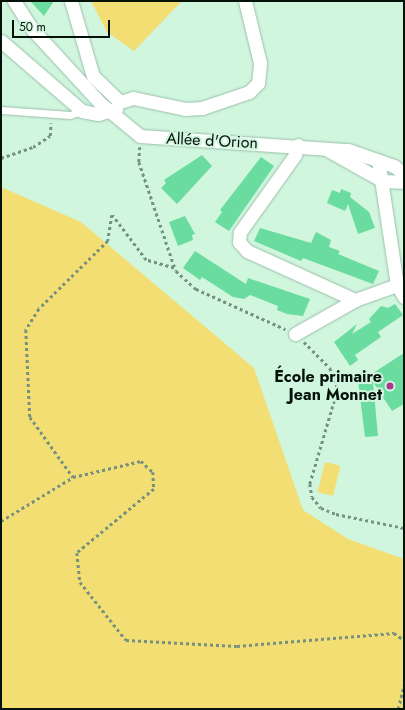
<!DOCTYPE html>
<meta charset="utf-8">
<style>
body{margin:0}
#map{position:relative;width:405px;height:710px;overflow:hidden;background:#d0f6de;font-family:Jost,sans-serif}
div>[style]{position:absolute}
[style*='--x']{left:calc(var(--x)*1px);top:calc(var(--y)*1px);width:calc(var(--w)*1px);rotate:calc(var(--a)*1deg)}
.green>*{inset:0;background:#f3de74;transform-origin:0 0}
.building>*{inset:0;background:#6bdc9f}
.path>*{height:2.5px;margin-top:-1.25px;transform-origin:0;background:repeating-linear-gradient(90deg,#769180 0 3px,transparent 0 6px)}
.roads{filter:drop-shadow(0 0 1px #9bbfa9) drop-shadow(0 0 1px #9bbfa9)}
.lane>*{height:7px;margin:-3.5px;padding:0 3.5px;transform-origin:3.5px;border-radius:3.5px;background:#fff}
.street>*{height:13px;margin:-6.5px;padding:0 6.5px;transform-origin:6.5px;border-radius:6.5px;background:#fff}
.dots>*{width:11px;height:11px;translate:-50% -50%;box-sizing:border-box;border:2px solid #d0f6de;border-radius:50%}
span{translate:-50% -50%;white-space:nowrap;text-align:center;line-height:1.15;-webkit-text-stroke:4px #d0f6de;paint-order:stroke}
.street-label{font-size:16px;color:#05120a}
.poi-label{font-size:16px;color:#05120a;font-weight:700}
.right{translate:-100% -50%;text-align:right}
.frame{position:absolute;inset:0;border:2px solid #05120a;pointer-events:none}
.scale{position:absolute;left:12px;top:20px;width:98px;height:18px;box-sizing:border-box;border:2px solid #05120a;border-top:0;padding-left:5px;font-size:12px;line-height:14px;white-space:nowrap;color:#05120a;-webkit-text-stroke:3px #d0f6de;paint-order:stroke}
</style>
<div id="map">
<div class="green">
<div style="clip-path:polygon(91px 1px,182px 1px,134px 51px,107px 32px)"></div>
<div style="clip-path:polygon(1px 187px,81px 222px,254px 368px,303px 510px,348px 539px,404px 559px,404px 709px,1px 709px)"></div>
<div style="left:325px;top:462px;width:16px;height:31px;rotate:14deg"></div>
</div>
<div class="building">
<div style="clip-path:polygon(30px 1px,54px 1px,44px 16px)"></div>
<div style="clip-path:polygon(202px 155px,212px 166px,177px 204px,161px 188px,166px 183px,164px 180px)"></div>
<div style="clip-path:polygon(261px 157px,274px 166px,229px 231px,215px 222px,222px 212px,220px 210px)"></div>
<div style="clip-path:polygon(341px 189px,351px 193px,350px 197px,369px 212px,375px 228px,358px 234px,348px 204px,345px 211px,327px 203px,332px 190px,340px 193px)"></div>
<div style="clip-path:polygon(185px 216px,195px 234px,192px 235px,193px 240px,178px 246px,169px 222px)"></div>
<div style="clip-path:polygon(260px 228px,311px 243px,316px 232px,331px 240px,329px 247px,340px 251px,338px 254px,379px 271px,373px 284px,303px 258px,301px 261px,254px 241px)"></div>
<div style="clip-path:polygon(195px 251px,246px 284px,248px 278px,310px 299px,303px 316px,287px 314px,277px 310px,278px 306px,250px 295px,244px 299px,233px 297px,202px 277px,200px 280px,183px 268px)"></div>
<div style="clip-path:polygon(395px 304px,403px 315px,378px 332px,381px 337px,355px 355px,358px 360px,350px 366px,334px 342px,357px 324px,352px 334px,371px 322px,369px 319px,381px 306px,388px 308px)"></div>
<div style="clip-path:polygon(404px 353px,404px 404px,392px 411px,373px 382px,378px 436px,365px 437px,358px 380px,361px 372px,367px 370px,370px 375px)"></div>
</div>
<div class="path">
<div style="--x:140;--y:147;--w:15;--a:94"></div>
<div style="--x:139;--y:162;--w:115;--a:71.3"></div>
<div style="--x:176;--y:271;--w:27;--a:42"></div>
<div style="--x:196;--y:289;--w:98;--a:24.2"></div>
<div style="--x:1;--y:158;--w:34;--a:-19"></div>
<div style="--x:33;--y:147;--w:20;--a:-33"></div>
<div style="--x:50;--y:136;--w:13;--a:-86"></div>
<div style="--x:174;--y:268;--w:29;--a:-164"></div>
<div style="--x:146;--y:260;--w:56;--a:-127.1"></div>
<div style="--x:112;--y:215;--w:26;--a:99"></div>
<div style="--x:108;--y:241;--w:97;--a:135.4"></div>
<div style="--x:39;--y:309;--w:25;--a:122"></div>
<div style="--x:26;--y:330;--w:87;--a:87.4"></div>
<div style="--x:30;--y:417;--w:74;--a:54.4"></div>
<div style="--x:73;--y:477;--w:70;--a:-13.2"></div>
<div style="--x:141;--y:461;--w:16;--a:43"></div>
<div style="--x:153;--y:472;--w:17;--a:87"></div>
<div style="--x:154;--y:489;--w:100;--a:140.3"></div>
<div style="--x:77;--y:553;--w:29;--a:84"></div>
<div style="--x:80;--y:582;--w:74;--a:51.6"></div>
<div style="--x:126;--y:640;--w:111;--a:3.1"></div>
<div style="--x:237;--y:646;--w:158;--a:-4.7"></div>
<div style="--x:394;--y:633;--w:12;--a:35"></div>
<div style="--x:304;--y:342;--w:37;--a:45"></div>
<div style="--x:330;--y:368;--w:22;--a:69"></div>
<div style="--x:338;--y:389;--w:99;--a:106.4"></div>
<div style="--x:310;--y:484;--w:13;--a:81"></div>
<div style="--x:312;--y:497;--w:14;--a:51"></div>
<div style="--x:321;--y:508;--w:16;--a:22"></div>
<div style="--x:336;--y:514;--w:69;--a:11.6"></div>
<div style="--x:1;--y:521;--w:84;--a:-31.4"></div>
<div style="--x:398;--y:709;--w:25;--a:-76"></div>
</div>
<div class="roads">
<div class="lane">
<div style="--x:1;--y:110;--w:69;--a:4.1"></div>
<div style="--x:70;--y:115;--w:13;--a:-18"></div>
</div>
<div class="street">
<div style="--x:14;--y:1;--w:33;--a:57"></div>
<div style="--x:32;--y:29;--w:100;--a:47.4"></div>
<div style="--x:100;--y:103;--w:52;--a:39.5"></div>
<div style="--x:140;--y:136;--w:208;--a:3.9"></div>
<div style="--x:348;--y:150;--w:49;--a:19.2"></div>
<div style="--x:394;--y:166;--w:13;--a:39"></div>
<div style="--x:71;--y:1;--w:78;--a:73.7"></div>
<div style="--x:93;--y:76;--w:37;--a:44"></div>
<div style="--x:1;--y:41;--w:107;--a:40.8"></div>
<div style="--x:82;--y:111;--w:16;--a:11"></div>
<div style="--x:98;--y:114;--w:19;--a:-16"></div>
<div style="--x:120;--y:102;--w:14;--a:-17"></div>
<div style="--x:133;--y:98;--w:53;--a:11.9"></div>
<div style="--x:185;--y:109;--w:17;--a:-3"></div>
<div style="--x:202;--y:108;--w:50;--a:-18.8"></div>
<div style="--x:249;--y:92;--w:13;--a:-45"></div>
<div style="--x:258;--y:83;--w:20;--a:-84"></div>
<div style="--x:260;--y:63;--w:64;--a:-103.6"></div>
<div style="--x:298;--y:145;--w:10;--a:107"></div>
<div style="--x:295;--y:155;--w:95;--a:125.5"></div>
<div style="--x:240;--y:232;--w:10;--a:96"></div>
<div style="--x:239;--y:242;--w:12;--a:48"></div>
<div style="--x:247;--y:251;--w:119;--a:24.4"></div>
<div style="--x:355;--y:300;--w:45;--a:-19.7"></div>
<div style="--x:397;--y:285;--w:126;--a:-98.6"></div>
<div style="--x:326;--y:149;--w:65;--a:29.3"></div>
<div style="--x:383;--y:181;--w:21;--a:3"></div>
<div style="--x:397;--y:285;--w:14;--a:60"></div>
<div style="--x:295;--y:334;--w:69;--a:-29.5"></div>
</div>
</div>
<div class="dots">
<div style="left:390px;top:386px;background:#ab3791"></div>
</div>
<div class="street-label">
<span style="left:212px;top:141px;rotate:3deg">Allée d'Orion</span>
</div>
<div class="poi-label">
<span class="right" style="left:382px;top:386px">École primaire<br>Jean Monnet</span>
</div>
<div class="frame"></div>
<div class="scale">50 m</div>
</div>
